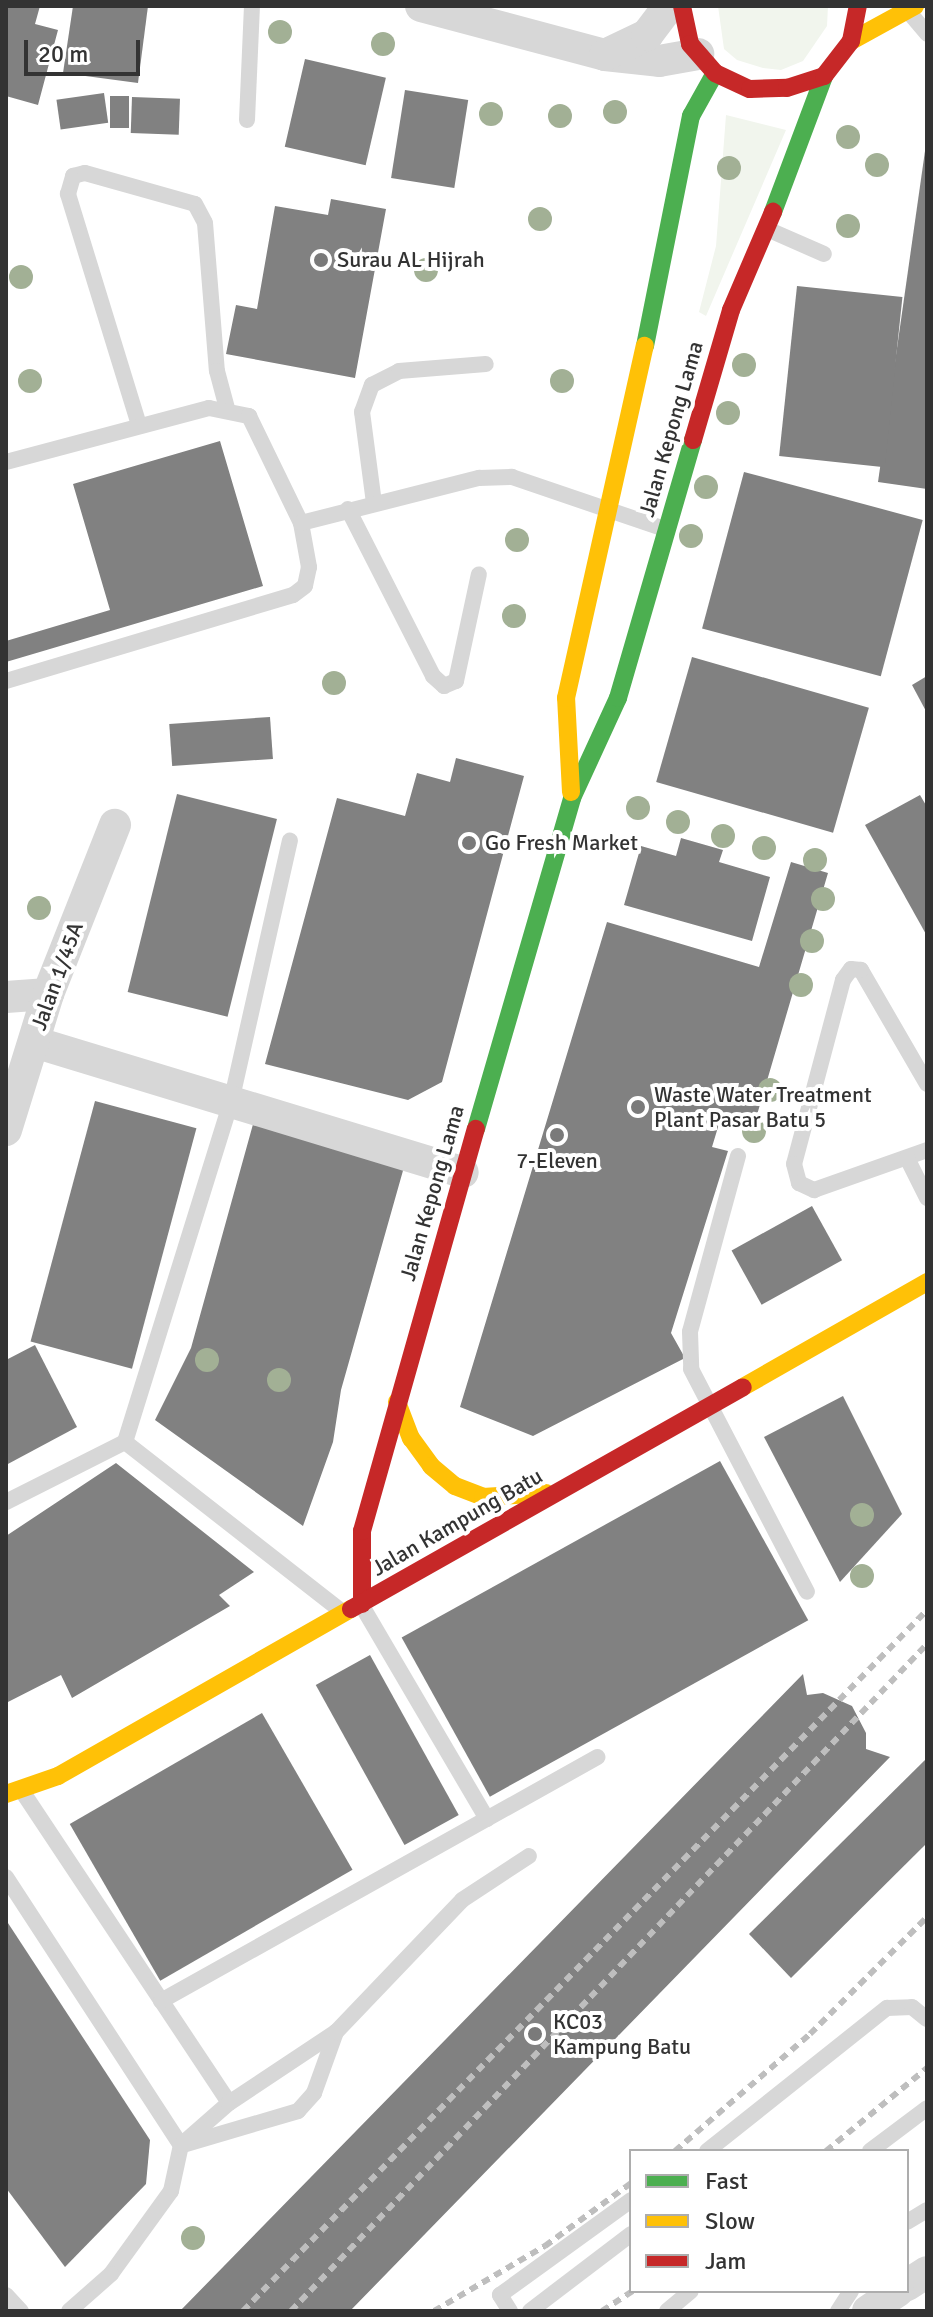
<!DOCTYPE html>
<style>
body{margin:0}
#map{position:relative;width:933px;height:2317px;overflow:hidden;background:#fff;font-family:Signika,sans-serif}
div>[style]{position:absolute}
[style*='--x']{left:calc(var(--x)*1px);top:calc(var(--y)*1px);width:calc(var(--w)*1px);rotate:calc(var(--a)*1deg)}
.green>*{inset:0;background:#f1f5ed}
.building>*{inset:0;background:#818181;transform-origin:0 0}
.lane>*{height:16px;margin:-8px;padding:0 8px;transform-origin:8px;border-radius:8px;background:#d7d7d7}
.street>*{height:32px;margin:-16px;padding:0 16px;transform-origin:16px;border-radius:16px;background:#d7d7d7}
.fast>*{height:18px;margin:-9px;padding:0 9px;transform-origin:9px;border-radius:9px;background:#4caf50}
.slow>*{height:18px;margin:-9px;padding:0 9px;transform-origin:9px;border-radius:9px;background:#ffc107}
.jam>*{height:18px;margin:-9px;padding:0 9px;transform-origin:9px;border-radius:9px;background:#c62828}
.rail>*{height:6px;margin-top:-3px;transform-origin:0;background:repeating-linear-gradient(90deg,#bebebe 0 8px,transparent 0 14px)}
.trees>*{width:24px;height:24px;margin:-12px;border-radius:50%;background:#a2b095}
.dots>*{width:22px;height:22px;translate:-50% -50%;box-sizing:border-box;border:4px solid #fff;border-radius:50%}
span{translate:-50% -50%;white-space:nowrap;text-align:center;line-height:1.15;-webkit-text-stroke:8px #fff;paint-order:stroke}
.poi-label{font-size:22px;color:#333}
.left{translate:0 -50%;text-align:left}
.street-label{font-size:22px;color:#333}
.frame{position:absolute;inset:0;border:8px solid #333;pointer-events:none}
.legend{position:absolute;left:629px;top:2149px;width:280px;height:144px;box-sizing:border-box;background:#fff;border:2px solid #adadad;margin:0;padding:10px 14px;list-style:none;font-size:24px;color:#333}
.legend li{display:flex;align-items:center;gap:16px;height:40px}
.legend b{width:40px;border:2px solid #adadad}
.scale{position:absolute;left:24px;top:40px;width:116px;height:36px;box-sizing:border-box;border:4px solid #333;border-top:0;padding-left:10px;font-size:24px;line-height:28px;white-space:nowrap;color:#333;-webkit-text-stroke:6px #fff;paint-order:stroke}
</style>
<div id="map">
<div class="green">
<div style="clip-path:polygon(718px 6px,828px 6px,827px 26px,803px 61px,781px 70px,763px 68px,737px 60px,724px 49px)"></div>
<div style="clip-path:polygon(726px 115px,786px 130px,706px 316px,699px 312px,716px 246px)"></div>
</div>
<div class="building">
<div style="clip-path:polygon(6px 6px,40px 6px,35px 24px,58px 30px,38px 105px,6px 96px)"></div>
<div style="clip-path:polygon(73px 6px,148px 6px,138px 83px,63px 73px)"></div>
<div style="left:305px;top:59px;width:83px;height:90px;rotate:13deg"></div>
<div style="left:405px;top:90px;width:64px;height:89px;rotate:9deg"></div>
<div style="left:104px;top:93px;width:30px;height:48px;rotate:82deg"></div>
<div style="left:110px;top:96px;width:19px;height:32px"></div>
<div style="left:132px;top:97px;width:48px;height:36px;rotate:2deg"></div>
<div style="clip-path:polygon(925px 151px,927px 152px,927px 489px,878px 482px)"></div>
<div style="clip-path:polygon(331px 199px,386px 209px,355px 378px,226px 354px,236px 305px,257px 309px,275px 206px,328px 215px)"></div>
<div style="left:797px;top:286px;width:106px;height:171px;rotate:6deg"></div>
<div style="clip-path:polygon(220px 441px,263px 586px,6px 662px,6px 641px,110px 610px,73px 484px)"></div>
<div style="left:744px;top:472px;width:185px;height:162px;rotate:15deg"></div>
<div style="left:692px;top:657px;width:184px;height:130px;rotate:16deg"></div>
<div style="clip-path:polygon(927px 676px,927px 713px,912px 685px)"></div>
<div style="left:270px;top:717px;width:42px;height:101px;rotate:86deg"></div>
<div style="clip-path:polygon(456px 758px,524px 776px,442px 1082px,408px 1100px,265px 1064px,337px 798px,405px 816px,417px 773px,450px 782px)"></div>
<div style="left:177px;top:794px;width:103px;height:204px;rotate:14deg"></div>
<div style="clip-path:polygon(920px 795px,927px 807px,927px 936px,865px 825px)"></div>
<div style="clip-path:polygon(681px 838px,723px 850px,719px 862px,770px 877px,752px 941px,624px 905px,641px 846px,676px 856px)"></div>
<div style="clip-path:polygon(791px 862px,828px 873px,754px 1125px,722px 1114px,712px 1147px,728px 1151px,671px 1333px,685px 1358px,533px 1436px,460px 1407px,607px 922px,759px 967px)"></div>
<div style="left:95px;top:1101px;width:105px;height:249px;rotate:15deg"></div>
<div style="clip-path:polygon(255px 1117px,406px 1160px,341px 1390px,333px 1442px,303px 1526px,155px 1420px,191px 1348px)"></div>
<div style="left:812px;top:1206px;width:62px;height:92px;rotate:61deg"></div>
<div style="clip-path:polygon(35px 1345px,77px 1427px,6px 1465px,6px 1360px)"></div>
<div style="clip-path:polygon(843px 1396px,902px 1514px,840px 1582px,764px 1437px)"></div>
<div style="left:720px;top:1461px;width:182px;height:364px;rotate:61deg"></div>
<div style="clip-path:polygon(116px 1463px,254px 1572px,219px 1595px,230px 1606px,72px 1698px,61px 1675px,6px 1703px,6px 1536px)"></div>
<div style="left:370px;top:1655px;width:183px;height:62px;rotate:61deg"></div>
<div style="clip-path:polygon(803px 1674px,807px 1695px,823px 1693px,852px 1706px,866px 1733px,866px 1749px,890px 1757px,350px 2311px,180px 2311px)"></div>
<div style="left:262px;top:1713px;width:181px;height:222px;rotate:60deg"></div>
<div style="clip-path:polygon(927px 1758px,927px 1843px,791px 1978px,749px 1934px)"></div>
<div style="clip-path:polygon(6px 1920px,150px 2140px,146px 2184px,65px 2267px,6px 2188px)"></div>
</div>
<div class="lane">
<div style="--x:908;--y:11;--w:30;--a:50"></div>
<div style="--x:247;--y:120;--w:114;--a:-87.5"></div>
<div style="--x:767;--y:229;--w:62;--a:23.7"></div>
<div style="--x:139;--y:425;--w:242;--a:-107.1"></div>
<div style="--x:68;--y:194;--w:19;--a:-74"></div>
<div style="--x:73;--y:176;--w:12;--a:-14"></div>
<div style="--x:85;--y:173;--w:114;--a:15.7"></div>
<div style="--x:195;--y:204;--w:21;--a:62"></div>
<div style="--x:205;--y:223;--w:148;--a:85.4"></div>
<div style="--x:217;--y:371;--w:39;--a:75"></div>
<div style="--x:6;--y:462;--w:210;--a:-14.9"></div>
<div style="--x:209;--y:408;--w:41;--a:11.3"></div>
<div style="--x:249;--y:416;--w:119;--a:64.1"></div>
<div style="--x:301;--y:523;--w:45;--a:79.7"></div>
<div style="--x:309;--y:567;--w:19;--a:102"></div>
<div style="--x:305;--y:586;--w:15;--a:143"></div>
<div style="--x:293;--y:595;--w:300;--a:163.3"></div>
<div style="--x:374;--y:503;--w:92;--a:-97.5"></div>
<div style="--x:362;--y:412;--w:29;--a:-70"></div>
<div style="--x:372;--y:385;--w:30;--a:-27"></div>
<div style="--x:399;--y:371;--w:87;--a:-4.6"></div>
<div style="--x:348;--y:509;--w:187;--a:63"></div>
<div style="--x:433;--y:676;--w:15;--a:42"></div>
<div style="--x:444;--y:686;--w:13;--a:-23"></div>
<div style="--x:456;--y:681;--w:109;--a:-77.9"></div>
<div style="--x:301;--y:523;--w:184;--a:-14.2"></div>
<div style="--x:479;--y:478;--w:33;--a:-2"></div>
<div style="--x:512;--y:477;--w:162;--a:18.8"></div>
<div style="--x:927;--y:1084;--w:132;--a:-120.1"></div>
<div style="--x:861;--y:970;--w:10;--a:-174"></div>
<div style="--x:851;--y:969;--w:14;--a:126"></div>
<div style="--x:843;--y:980;--w:190;--a:104.9"></div>
<div style="--x:794;--y:1164;--w:20;--a:75"></div>
<div style="--x:799;--y:1183;--w:17;--a:25"></div>
<div style="--x:814;--y:1190;--w:120;--a:-19.5"></div>
<div style="--x:738;--y:1156;--w:182;--a:105.3"></div>
<div style="--x:690;--y:1332;--w:37;--a:88"></div>
<div style="--x:691;--y:1369;--w:251;--a:62.5"></div>
<div style="--x:907;--y:1158;--w:45;--a:63.4"></div>
<div style="--x:125;--y:1442;--w:274;--a:38"></div>
<div style="--x:6;--y:1502;--w:133;--a:-26.8"></div>
<div style="--x:125;--y:1442;--w:356;--a:-72.7"></div>
<div style="--x:231;--y:1102;--w:268;--a:-77.3"></div>
<div style="--x:362;--y:1606;--w:247;--a:59.6"></div>
<div style="--x:22;--y:1791;--w:374;--a:56.4"></div>
<div style="--x:6;--y:1877;--w:320;--a:56.9"></div>
<div style="--x:181;--y:2145;--w:47;--a:102.3"></div>
<div style="--x:171;--y:2191;--w:102;--a:125.9"></div>
<div style="--x:111;--y:2274;--w:56;--a:138.6"></div>
<div style="--x:161;--y:2001;--w:500;--a:-29.2"></div>
<div style="--x:186;--y:2144;--w:117;--a:-16.4"></div>
<div style="--x:298;--y:2111;--w:24;--a:-48"></div>
<div style="--x:314;--y:2093;--w:65;--a:-70.2"></div>
<div style="--x:181;--y:2145;--w:64;--a:-41.2"></div>
<div style="--x:229;--y:2103;--w:128;--a:-33.6"></div>
<div style="--x:336;--y:2032;--w:182;--a:-46.3"></div>
<div style="--x:462;--y:1900;--w:80;--a:-33.3"></div>
<div style="--x:707;--y:2151;--w:230;--a:-38.5"></div>
<div style="--x:887;--y:2008;--w:25;--a:-2"></div>
<div style="--x:912;--y:2007;--w:19;--a:39"></div>
<div style="--x:870;--y:2151;--w:71;--a:-37"></div>
<div style="--x:907;--y:2222;--w:23;--a:-31"></div>
<div style="--x:6;--y:2295;--w:22;--a:47"></div>
<div style="--x:510;--y:2311;--w:19;--a:-122"></div>
<div style="--x:500;--y:2295;--w:162;--a:-35.9"></div>
<div style="--x:530;--y:2311;--w:127;--a:-37.3"></div>
<div style="--x:667;--y:2311;--w:31;--a:-40"></div>
<div style="--x:838;--y:2311;--w:24;--a:-57"></div>
</div>
<div class="street">
<div style="--x:421;--y:6;--w:190;--a:14.9"></div>
<div style="--x:605;--y:55;--w:54;--a:6.3"></div>
<div style="--x:659;--y:61;--w:40;--a:-10"></div>
<div style="--x:605;--y:55;--w:47;--a:-25.5"></div>
<div style="--x:647;--y:35;--w:36;--a:-53"></div>
<div style="--x:6;--y:997;--w:42;--a:-4.1"></div>
<div style="--x:34;--y:1042;--w:448;--a:16.9"></div>
<div style="--x:6;--y:1130;--w:142;--a:-72.8"></div>
<div style="--x:48;--y:994;--w:182;--a:-68.4"></div>
<div style="--x:907;--y:2285;--w:24;--a:-33"></div>
<div style="--x:868;--y:2311;--w:36;--a:-34"></div>
</div>
<div class="fast">
<div style="--x:773;--y:212;--w:145;--a:-69.4"></div>
<div style="--x:645;--y:346;--w:235;--a:-78.7"></div>
<div style="--x:691;--y:116;--w:49;--a:-60.8"></div>
<div style="--x:476;--y:1129;--w:345;--a:-73.8"></div>
<div style="--x:572;--y:798;--w:110;--a:-65.3"></div>
<div style="--x:618;--y:698;--w:269;--a:-73.8"></div>
</div>
<div class="slow">
<div style="--x:851;--y:41;--w:73;--a:-28.7"></div>
<div style="--x:571;--y:792;--w:94;--a:-93"></div>
<div style="--x:566;--y:698;--w:361;--a:-77.4"></div>
<div style="--x:743;--y:1387;--w:212;--a:-29.7"></div>
<div style="--x:397;--y:1402;--w:39;--a:69"></div>
<div style="--x:411;--y:1438;--w:34;--a:54"></div>
<div style="--x:431;--y:1466;--w:31;--a:40"></div>
<div style="--x:455;--y:1486;--w:30;--a:21"></div>
<div style="--x:483;--y:1497;--w:63;--a:-3.6"></div>
<div style="--x:6;--y:1794;--w:55;--a:-19.1"></div>
<div style="--x:58;--y:1776;--w:337;--a:-29.7"></div>
</div>
<div class="jam">
<div style="--x:682;--y:6;--w:39;--a:78"></div>
<div style="--x:690;--y:44;--w:38;--a:49"></div>
<div style="--x:715;--y:73;--w:38;--a:25"></div>
<div style="--x:750;--y:89;--w:37;--a:-2"></div>
<div style="--x:787;--y:88;--w:39;--a:-18"></div>
<div style="--x:824;--y:76;--w:44;--a:-52.4"></div>
<div style="--x:851;--y:41;--w:36;--a:-79"></div>
<div style="--x:693;--y:440;--w:135;--a:-73.7"></div>
<div style="--x:731;--y:310;--w:107;--a:-66.8"></div>
<div style="--x:362;--y:1604;--w:73;--a:-90"></div>
<div style="--x:362;--y:1531;--w:418;--a:-74.2"></div>
<div style="--x:351;--y:1609;--w:450;--a:-29.5"></div>
</div>
<div class="rail">
<div style="--x:675;--y:2151;--w:179;--a:-40.9"></div>
<div style="--x:810;--y:2034;--w:165;--a:-45"></div>
<div style="--x:826;--y:2151;--w:131;--a:-39.4"></div>
<div style="--x:243;--y:2311;--w:979;--a:-45.7"></div>
<div style="--x:291;--y:2311;--w:922;--a:-46.36"></div>
<div style="--x:434;--y:2311;--w:129;--a:-30.4"></div>
<div style="--x:545;--y:2246;--w:107;--a:-36.2"></div>
<div style="--x:602;--y:2311;--w:37;--a:-33"></div>
</div>
<div class="trees">
<div style="left:280px;top:32px"></div>
<div style="left:383px;top:44px"></div>
<div style="left:615px;top:112px"></div>
<div style="left:491px;top:114px"></div>
<div style="left:560px;top:116px"></div>
<div style="left:848px;top:137px"></div>
<div style="left:877px;top:165px"></div>
<div style="left:729px;top:168px"></div>
<div style="left:540px;top:219px"></div>
<div style="left:848px;top:226px"></div>
<div style="left:426px;top:270px"></div>
<div style="left:21px;top:277px"></div>
<div style="left:744px;top:365px"></div>
<div style="left:30px;top:381px"></div>
<div style="left:562px;top:381px"></div>
<div style="left:728px;top:413px"></div>
<div style="left:706px;top:487px"></div>
<div style="left:691px;top:536px"></div>
<div style="left:517px;top:540px"></div>
<div style="left:514px;top:616px"></div>
<div style="left:334px;top:683px"></div>
<div style="left:638px;top:808px"></div>
<div style="left:678px;top:822px"></div>
<div style="left:723px;top:836px"></div>
<div style="left:764px;top:848px"></div>
<div style="left:815px;top:860px"></div>
<div style="left:823px;top:899px"></div>
<div style="left:39px;top:908px"></div>
<div style="left:812px;top:941px"></div>
<div style="left:801px;top:985px"></div>
<div style="left:770px;top:1090px"></div>
<div style="left:754px;top:1131px"></div>
<div style="left:207px;top:1360px"></div>
<div style="left:279px;top:1380px"></div>
<div style="left:862px;top:1515px"></div>
<div style="left:862px;top:1576px"></div>
<div style="left:193px;top:2238px"></div>
</div>
<div class="dots">
<div style="left:321px;top:260px;background:#7a7a7a"></div>
<div style="left:469px;top:843px;background:#7a7a7a"></div>
<div style="left:638px;top:1107px;background:#7a7a7a"></div>
<div style="left:557px;top:1135px;background:#7a7a7a"></div>
<div style="left:535px;top:2034px;background:#7a7a7a"></div>
</div>
<div class="poi-label">
<span class="left" style="left:337px;top:260px">Surau AL Hijrah</span>
<span class="left" style="left:485px;top:843px">Go Fresh Market</span>
<span class="left" style="left:654px;top:1107px">Waste Water Treatment<br>Plant Pasar Batu 5</span>
<span style="left:557px;top:1161px">7-Eleven</span>
<span class="left" style="left:553px;top:2034px">KC03<br>Kampung Batu</span>
</div>
<div class="street-label">
<span style="left:671px;top:429px;rotate:-74deg">Jalan Kepong Lama</span>
<span style="left:57px;top:976px;rotate:-70deg">Jalan 1/45A</span>
<span style="left:432px;top:1193px;rotate:-74deg">Jalan Kepong Lama</span>
<span style="left:457px;top:1522px;rotate:-30deg">Jalan Kampung Batu</span>
</div>
<div class="frame"></div>
<ul class="legend">
<li><b style="height:10px;background:#4caf50"></b>Fast</li>
<li><b style="height:10px;background:#ffc107"></b>Slow</li>
<li><b style="height:10px;background:#c62828"></b>Jam</li>
</ul>
<div class="scale">20 m</div>
</div>
